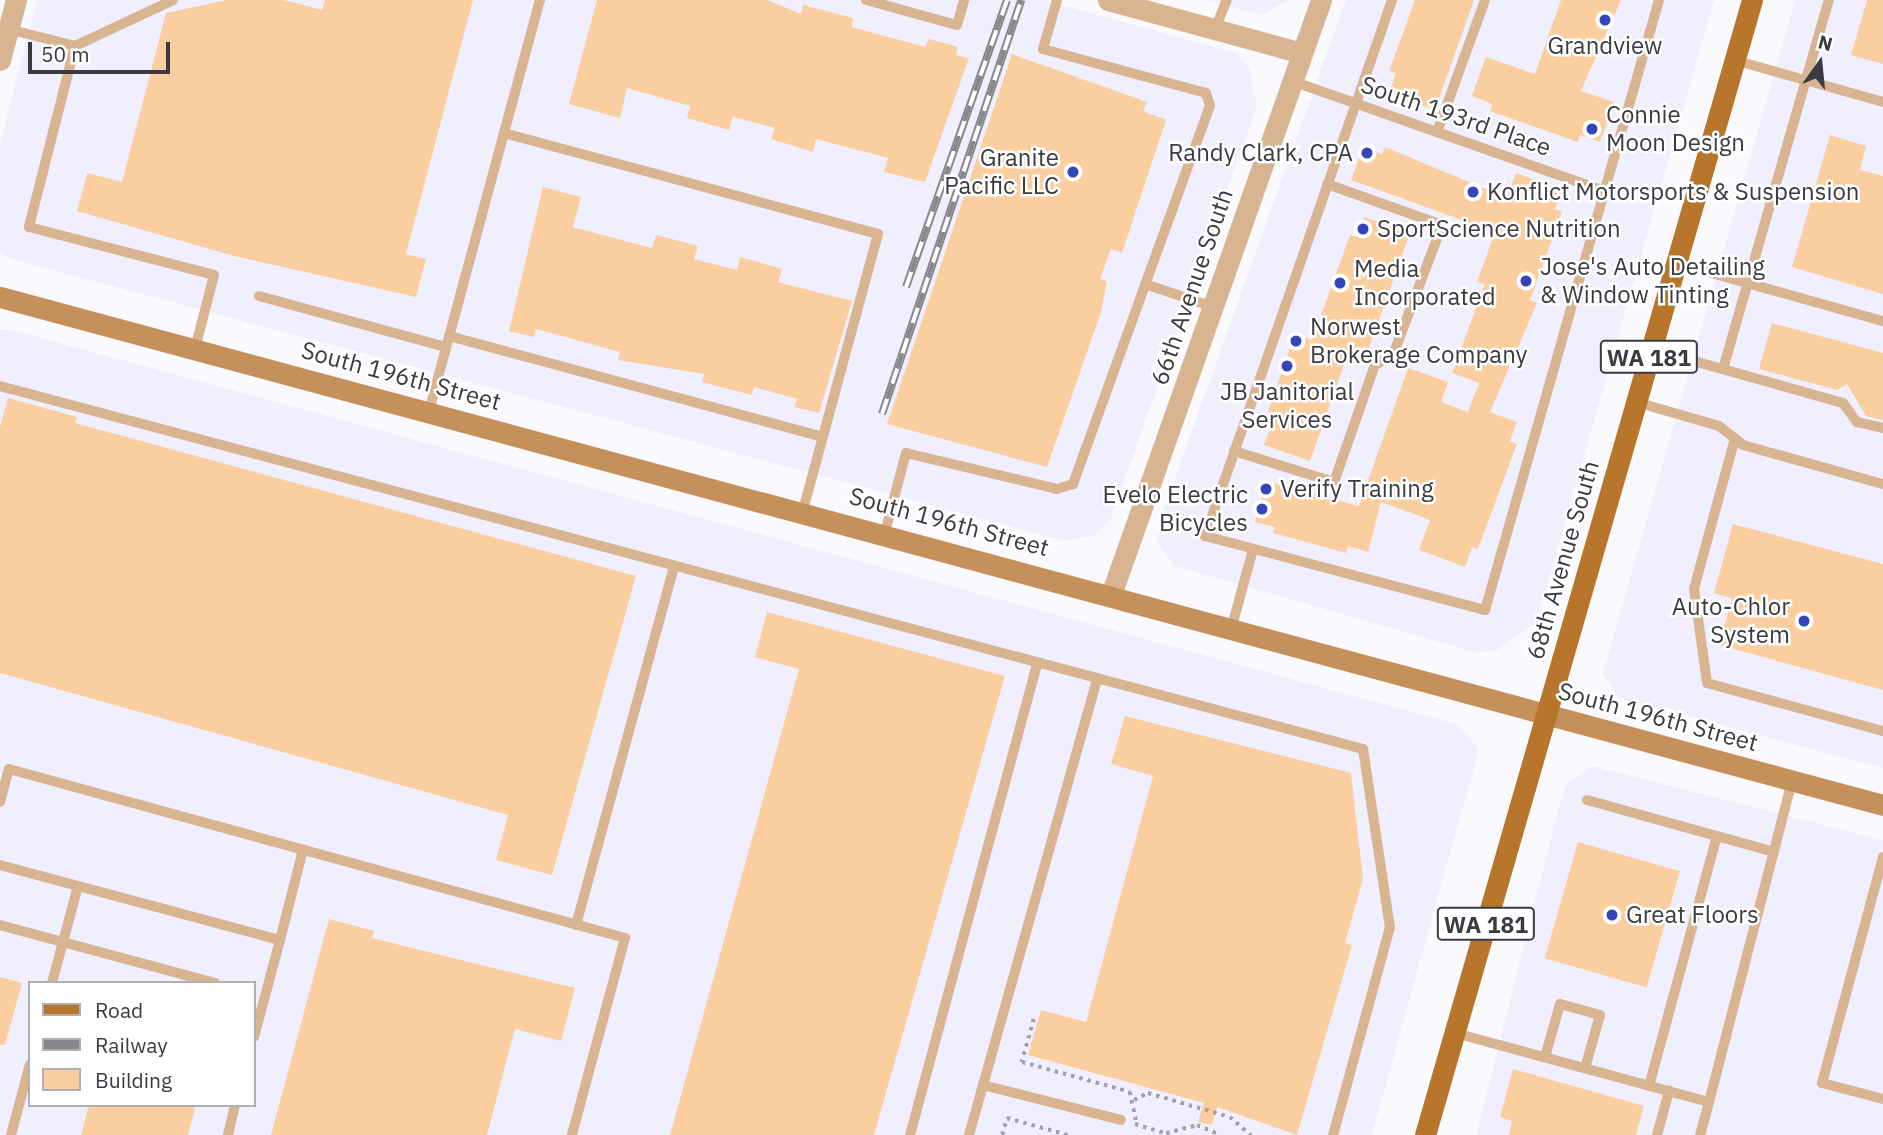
<!DOCTYPE html>
<style>
body{margin:0}
#map{position:relative;width:1883px;height:1135px;overflow:hidden;background:#fafafe;font-family:"IBM Plex Sans",sans-serif}
div>[style]{position:absolute}
[style*='--x']{left:calc(var(--x)*1px);top:calc(var(--y)*1px);width:calc(var(--w)*1px);rotate:calc(var(--a)*1deg)}
.built>*{inset:0;background:#f0efff}
.building>*{inset:0;background:#fbce9f;transform-origin:0 0}
.path>*{height:3.5px;margin-top:-1.75px;transform-origin:0;background:repeating-linear-gradient(90deg,#a1a1a7 0 3.5px,transparent 0 8.5px)}
.service>*{height:10px;margin:-5px;padding:0 5px;transform-origin:5px;border-radius:5px;background:#d8b491}
.minor>*{height:21px;margin:-10.5px;padding:0 10.5px;transform-origin:10.5px;border-radius:10.5px;background:#d8b491}
.tertiary>*{height:21px;margin:-10.5px;padding:0 10.5px;transform-origin:10.5px;border-radius:10.5px;background:#d8b491}
.secondary>*{height:21px;margin:-10.5px;padding:0 10.5px;transform-origin:10.5px;border-radius:10.5px;background:#c6905b}
.primary>*{height:21px;margin:-10.5px;padding:0 10.5px;transform-origin:10.5px;border-radius:10.5px;background:#b7762c}
.rail>*{height:8px;margin-top:-4px;transform-origin:0;background:repeating-linear-gradient(90deg,#fff 0 16px,#87878c 0 32px);box-sizing:border-box;border-block:2px solid #87878c}
.dots>*{width:19px;height:19px;translate:-50% -50%;box-sizing:border-box;border:4px solid #fff;border-radius:50%}
span{translate:-50% -50%;white-space:nowrap;text-align:center;line-height:1.15;-webkit-text-stroke:5px #fff;paint-order:stroke}
.shield-label span{padding:2px 5px;background:#fff;border:2px solid;border-radius:5px;-webkit-text-stroke-width:0}
.shield-label{font-size:23px;color:#3a3a41;font-weight:700}
.poi-label{font-size:24px;color:#3a3a41}
.left{translate:0 -50%;text-align:left}
.right{translate:-100% -50%;text-align:right}
.street-label{font-size:24px;color:#3a3a41}
.legend{position:absolute;left:28px;top:981px;width:228px;height:126px;box-sizing:border-box;background:#fff;border:2px solid #b0b0b3;margin:0;padding:9px 12px;list-style:none;font-size:21px;color:#3a3a41}
.legend li{display:flex;align-items:center;gap:14px;height:35px}
.legend b{width:35px;border:2px solid #b0b0b3}
.north{position:absolute;left:1785px;top:28px;width:70px;height:70px;-webkit-text-stroke:5px #fff;paint-order:stroke;rotate:15deg;font-size:19px;font-weight:700;line-height:28px;text-align:center;color:#3a3a41}
.north::after{content:'';display:block;margin:auto;width:24px;height:32px;background:#3a3a41;clip-path:polygon(50% 0,100% 100%,50% 72%,0 100%)}
.scale{position:absolute;left:28px;top:42px;width:142px;height:32px;box-sizing:border-box;border:4px solid #3a3a41;border-top:0;padding-left:9px;font-size:21px;line-height:24px;white-space:nowrap;color:#3a3a41;-webkit-text-stroke:5px #fff;paint-order:stroke}
</style>
<div id="map">
<div class="built">
<div style="clip-path:polygon(37px 0,1044px 0,1236px 53px,1249px 68px,1257px 106px,1110px 521px,1095px 535px,1064px 541px,11px 259px,0 252px,0 144px)"></div>
<div style="clip-path:polygon(1206px 0,1288px 0,1262px 15px)"></div>
<div style="clip-path:polygon(1346px 0,1714px 0,1537px 622px,1497px 650px,1478px 653px,1175px 566px,1158px 544px,1158px 526px)"></div>
<div style="clip-path:polygon(1795px 0,1883px 0,1883px 768px,1619px 698px,1603px 673px)"></div>
<div style="clip-path:polygon(evenodd,9px 329px,1457px 724px,1479px 749px,1372px 1135px,0 1135px,0 330px,9px 329px,30px 983px,254px 983px,254px 1105px,30px 1105px,30px 983px)"></div>
<div style="clip-path:polygon(1593px 766px,1883px 840px,1883px 1135px,1476px 1135px,1562px 795px,1569px 781px)"></div>
</div>
<div class="building">
<div style="clip-path:polygon(227px 0,284px 0,322px 10px,325px 0,473px 0,406px 254px,426px 259px,416px 297px,234px 256px,77px 211px,87px 173px,122px 182px,166px 13px)"></div>
<div style="clip-path:polygon(597px 0,767px 0,801px 14px,803px 5px,853px 18px,852px 27px,925px 47px,929px 39px,958px 47px,956px 55px,969px 58px,925px 182px,884px 172px,888px 158px,816px 139px,813px 152px,771px 139px,775px 128px,733px 117px,729px 130px,687px 118px,690px 106px,627px 88px,620px 118px,569px 104px)"></div>
<div style="clip-path:polygon(1415px 0,1474px 0,1435px 110px,1389px 93px,1396px 73px,1389px 71px)"></div>
<div style="clip-path:polygon(1561px 0,1621px 0,1581px 91px,1614px 102px,1600px 142px,1580px 135px,1578px 142px,1490px 111px,1492px 104px,1472px 96px,1486px 57px,1535px 74px)"></div>
<div style="clip-path:polygon(1867px 0,1883px 0,1883px 64px,1851px 55px)"></div>
<div style="clip-path:polygon(1012px 54px,1147px 102px,1143px 111px,1166px 120px,1122px 253px,1111px 249px,1100px 279px,1107px 281px,1101px 312px,1047px 467px,887px 424px)"></div>
<div style="clip-path:polygon(1830px 135px,1866px 146px,1860px 170px,1883px 176px,1883px 294px,1792px 267px)"></div>
<div style="clip-path:polygon(1363px 147px,1382px 154px,1385px 147px,1507px 198px,1516px 173px,1562px 190px,1555px 209px,1562px 212px,1530px 300px,1537px 303px,1490px 412px,1517px 422px,1510px 441px,1517px 444px,1478px 549px,1472px 547px,1465px 567px,1419px 550px,1430px 520px,1381px 502px,1368px 552px,1348px 546px,1346px 553px,1273px 533px,1275px 527px,1255px 522px,1266px 481px,1359px 506px,1408px 368px,1448px 382px,1441px 402px,1468px 412px,1479px 383px,1452px 373px,1485px 284px,1477px 282px,1495px 232px,1351px 180px)"></div>
<div style="clip-path:polygon(543px 187px,581px 197px,573px 227px,652px 248px,656px 235px,698px 246px,694px 259px,737px 270px,740px 257px,782px 269px,778px 282px,852px 301px,819px 413px,794px 407px,797px 399px,754px 387px,752px 395px,702px 382px,704px 374px,618px 360px,620px 352px,536px 329px,534px 337px,509px 331px)"></div>
<div style="clip-path:polygon(1364px 217px,1410px 233px,1365px 359px,1348px 353px,1310px 461px,1264px 445px,1271px 425px,1264px 423px,1295px 334px,1312px 340px,1350px 235px,1357px 237px)"></div>
<div style="clip-path:polygon(1772px 323px,1883px 353px,1883px 420px,1866px 416px,1847px 384px,1837px 390px,1759px 369px)"></div>
<div style="clip-path:polygon(8px 398px,77px 417px,75px 423px,636px 576px,552px 875px,496px 860px,508px 815px,0 673px,0 427px)"></div>
<div style="clip-path:polygon(1733px 524px,1883px 564px,1883px 690px,1719px 645px,1732px 598px,1714px 593px)"></div>
<div style="clip-path:polygon(767px 612px,1005px 676px,874px 1135px,670px 1135px,799px 669px,755px 657px)"></div>
<div style="clip-path:polygon(1125px 716px,1351px 773px,1363px 879px,1345px 943px,1352px 945px,1297px 1135px,1217px 1107px,1212px 1125px,1198px 1122px,1204px 1103px,1028px 1055px,1041px 1010px,1086px 1022px,1153px 776px,1111px 764px)"></div>
<div style="left:1578px;top:842px;width:106px;height:121px;rotate:16deg"></div>
<div style="clip-path:polygon(329px 919px,374px 931px,372px 938px,575px 988px,561px 1041px,515px 1029px,487px 1135px,271px 1135px)"></div>
<div style="clip-path:polygon(0 977px,22px 983px,5px 1045px,0 1045px)"></div>
<div style="clip-path:polygon(1513px 1069px,1644px 1106px,1636px 1135px,1509px 1135px,1512px 1121px,1500px 1117px)"></div>
<div style="clip-path:polygon(89px 1105px,193px 1105px,195px 1109px,188px 1135px,81px 1135px)"></div>
</div>
<div class="path">
<div style="--x:1034;--y:1019;--w:45;--a:105.6"></div>
<div style="--x:1022;--y:1062;--w:112;--a:15.5"></div>
<div style="--x:1130;--y:1092;--w:29;--a:78"></div>
<div style="--x:1134;--y:1100;--w:16;--a:-27"></div>
<div style="--x:1148;--y:1093;--w:85;--a:16.3"></div>
<div style="--x:1230;--y:1117;--w:28;--a:41"></div>
<div style="--x:1135;--y:1124;--w:34;--a:17"></div>
<div style="--x:1166;--y:1133;--w:32;--a:-14"></div>
<div style="--x:1197;--y:1125;--w:26;--a:23"></div>
<div style="--x:1002;--y:1135;--w:18;--a:-74"></div>
<div style="--x:1007;--y:1118;--w:63;--a:15.6"></div>
</div>
<div class="service">
<div style="--x:866;--y:0;--w:94;--a:15.4"></div>
<div style="--x:957;--y:25;--w:26;--a:-74"></div>
<div style="--x:1392;--y:0;--w:568;--a:109.23"></div>
<div style="--x:1205;--y:536;--w:290;--a:14.8"></div>
<div style="--x:1485;--y:610;--w:634;--a:-74.08"></div>
<div style="--x:8;--y:29;--w:69;--a:14.2"></div>
<div style="--x:75;--y:46;--w:187;--a:104.3"></div>
<div style="--x:29;--y:227;--w:191;--a:14.5"></div>
<div style="--x:214;--y:275;--w:76;--a:104.4"></div>
<div style="--x:1215;--y:29;--w:31;--a:-68"></div>
<div style="--x:75;--y:46;--w:108;--a:-25.1"></div>
<div style="--x:1734;--y:60;--w:155;--a:15.7"></div>
<div style="--x:1292;--y:81;--w:334;--a:19.4"></div>
<div style="--x:1437;--y:132;--w:140;--a:-70"></div>
<div style="--x:504;--y:133;--w:387;--a:15.1"></div>
<div style="--x:878;--y:234;--w:286;--a:105.2"></div>
<div style="--x:1676;--y:263;--w:215;--a:15.7"></div>
<div style="--x:1145;--y:284;--w:72;--a:18.7"></div>
<div style="--x:259;--y:296;--w:194;--a:15.3"></div>
<div style="--x:449;--y:336;--w:387;--a:15.1"></div>
<div style="--x:1651;--y:349;--w:199;--a:15.7"></div>
<div style="--x:1843;--y:403;--w:24;--a:54"></div>
<div style="--x:1857;--y:422;--w:27;--a:13"></div>
<div style="--x:1723;--y:369;--w:384;--a:-74"></div>
<div style="--x:0;--y:386;--w:1411;--a:14.91"></div>
<div style="--x:1363;--y:749;--w:180;--a:81.4"></div>
<div style="--x:1390;--y:927;--w:216;--a:105.3"></div>
<div style="--x:1636;--y:402;--w:86;--a:16.1"></div>
<div style="--x:1719;--y:426;--w:31;--a:38"></div>
<div style="--x:1743;--y:445;--w:145;--a:15.6"></div>
<div style="--x:429;--y:411;--w:426;--a:-74.9"></div>
<div style="--x:1735;--y:438;--w:156;--a:105.2"></div>
<div style="--x:1694;--y:589;--w:95;--a:82.1"></div>
<div style="--x:1707;--y:683;--w:182;--a:15.3"></div>
<div style="--x:1234;--y:451;--w:105;--a:17.2"></div>
<div style="--x:1334;--y:482;--w:124;--a:-70.7"></div>
<div style="--x:1375;--y:365;--w:21;--a:-29"></div>
<div style="--x:1393;--y:355;--w:139;--a:-69.3"></div>
<div style="--x:1442;--y:225;--w:122;--a:-160.4"></div>
<div style="--x:885;--y:532;--w:82;--a:-75.1"></div>
<div style="--x:906;--y:453;--w:155;--a:13.4"></div>
<div style="--x:1057;--y:489;--w:17;--a:-17"></div>
<div style="--x:1073;--y:484;--w:402;--a:-70.1"></div>
<div style="--x:1210;--y:106;--w:14;--a:-107"></div>
<div style="--x:1206;--y:93;--w:169;--a:-164.9"></div>
<div style="--x:1043;--y:49;--w:51;--a:-74.1"></div>
<div style="--x:1232;--y:626;--w:80;--a:-74.7"></div>
<div style="--x:1587;--y:800;--w:194;--a:15.5"></div>
<div style="--x:0;--y:802;--w:34;--a:-75"></div>
<div style="--x:9;--y:769;--w:639;--a:15.34"></div>
<div style="--x:625;--y:938;--w:204;--a:105.1"></div>
<div style="--x:1883;--y:857;--w:234;--a:105.1"></div>
<div style="--x:1822;--y:1083;--w:63;--a:14.7"></div>
<div style="--x:0;--y:865;--w:290;--a:15"></div>
<div style="--x:280;--y:940;--w:100;--a:105"></div>
<div style="--x:0;--y:925;--w:223;--a:15.1"></div>
<div style="--x:576;--y:925;--w:371;--a:-74.7"></div>
<div style="--x:280;--y:940;--w:93;--a:-75.7"></div>
<div style="--x:52;--y:983;--w:100;--a:-75"></div>
<div style="--x:1455;--y:1033;--w:263;--a:15.2"></div>
<div style="--x:1709;--y:1102;--w:34;--a:105"></div>
<div style="--x:1545;--y:1057;--w:55;--a:-74.2"></div>
<div style="--x:1560;--y:1004;--w:41;--a:15.4"></div>
<div style="--x:1600;--y:1015;--w:55;--a:105.8"></div>
<div style="--x:983;--y:1085;--w:142;--a:14.2"></div>
<div style="--x:1649;--y:1086;--w:259;--a:-74.8"></div>
<div style="--x:1709;--y:1102;--w:333;--a:-75.5"></div>
<div style="--x:11;--y:1135;--w:73;--a:-75"></div>
<div style="--x:228;--y:1135;--w:31;--a:-77"></div>
<div style="--x:910;--y:1135;--w:489;--a:-74.9"></div>
<div style="--x:969;--y:1135;--w:474;--a:-74.3"></div>
<div style="--x:1657;--y:1135;--w:46;--a:-74.7"></div>
</div>
<div class="minor">
<div style="--x:1108;--y:0;--w:201;--a:15.3"></div>
<div style="--x:1112;--y:592;--w:628;--a:-70.55"></div>
</div>
<div class="tertiary">
<div style="--x:0;--y:60;--w:62;--a:-75.1"></div>
</div>
<div class="secondary">
<div style="--x:0;--y:297;--w:1950;--a:15.1"></div>
</div>
<div class="primary">
<div style="--x:1425;--y:1135;--w:1181;--a:-73.93"></div>
</div>
<div class="rail">
<div style="--x:906;--y:287;--w:304;--a:-70.6"></div>
<div style="--x:882;--y:414;--w:437;--a:-71.4"></div>
</div>
<div class="dots">
<div style="left:1605px;top:20px;background:#3545b8"></div>
<div style="left:1592px;top:129px;background:#3545b8"></div>
<div style="left:1367px;top:153px;background:#3545b8"></div>
<div style="left:1073px;top:172px;background:#3545b8"></div>
<div style="left:1473px;top:192px;background:#3545b8"></div>
<div style="left:1363px;top:229px;background:#3545b8"></div>
<div style="left:1526px;top:281px;background:#3545b8"></div>
<div style="left:1340px;top:283px;background:#3545b8"></div>
<div style="left:1296px;top:341px;background:#3545b8"></div>
<div style="left:1287px;top:366px;background:#3545b8"></div>
<div style="left:1266px;top:489px;background:#3545b8"></div>
<div style="left:1262px;top:509px;background:#3545b8"></div>
<div style="left:1804px;top:621px;background:#3545b8"></div>
<div style="left:1612px;top:915px;background:#3545b8"></div>
</div>
<div class="shield-label">
<span style="left:1649px;top:357px">WA 181</span>
<span style="left:1486px;top:924px">WA 181</span>
</div>
<div class="poi-label">
<span style="left:1605px;top:46px">Grandview</span>
<span class="left" style="left:1606px;top:129px">Connie<br>Moon Design</span>
<span class="right" style="left:1353px;top:153px">Randy Clark, CPA</span>
<span class="right" style="left:1059px;top:172px">Granite<br>Pacific LLC</span>
<span class="left" style="left:1487px;top:192px">Konflict Motorsports &amp; Suspension</span>
<span class="left" style="left:1377px;top:229px">SportScience Nutrition</span>
<span class="left" style="left:1540px;top:281px">Jose's Auto Detailing<br>&amp; Window Tinting</span>
<span class="left" style="left:1354px;top:283px">Media<br>Incorporated</span>
<span class="left" style="left:1310px;top:341px">Norwest<br>Brokerage Company</span>
<span style="left:1287px;top:406px">JB Janitorial<br>Services</span>
<span class="left" style="left:1280px;top:489px">Verify Training</span>
<span class="right" style="left:1248px;top:509px">Evelo Electric<br>Bicycles</span>
<span class="right" style="left:1790px;top:621px">Auto-Chlor<br>System</span>
<span class="left" style="left:1626px;top:915px">Great Floors</span>
</div>
<div class="street-label">
<span style="left:1456px;top:116px;rotate:19deg">South 193rd Place</span>
<span style="left:1192px;top:287px;rotate:-71deg">66th Avenue South</span>
<span style="left:401px;top:376px;rotate:15deg">South 196th Street</span>
<span style="left:949px;top:522px;rotate:15deg">South 196th Street</span>
<span style="left:1563px;top:560px;rotate:-74deg">68th Avenue South</span>
<span style="left:1658px;top:717px;rotate:15deg">South 196th Street</span>
</div>
<ul class="legend">
<li><b style="height:9px;background:#b7762c"></b>Road</li>
<li><b style="height:9px;background:#87878c"></b>Railway</li>
<li><b style="height:19px;background:#fbce9f"></b>Building</li>
</ul>
<div class="north">N</div>
<div class="scale">50 m</div>
</div>
